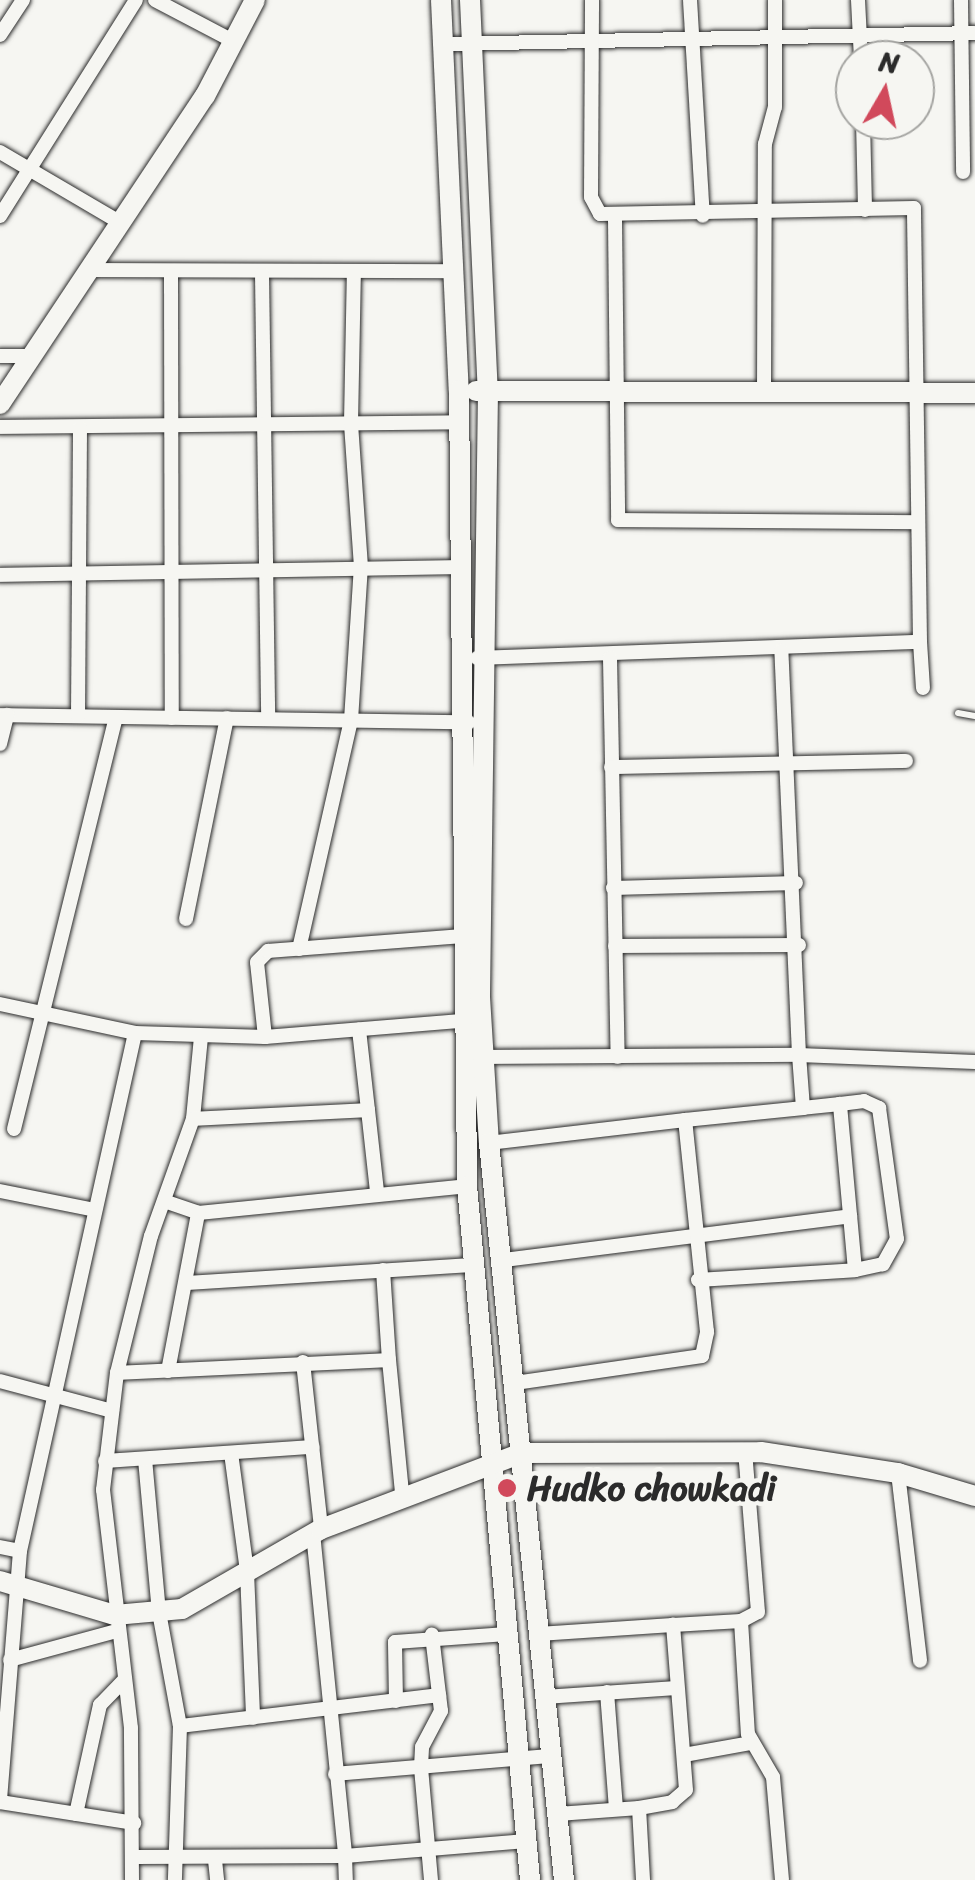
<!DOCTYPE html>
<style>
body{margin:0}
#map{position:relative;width:975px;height:1880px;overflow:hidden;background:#f6f6f2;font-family:Sriracha,sans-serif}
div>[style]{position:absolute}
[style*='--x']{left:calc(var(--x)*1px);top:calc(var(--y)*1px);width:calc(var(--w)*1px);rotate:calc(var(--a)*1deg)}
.roads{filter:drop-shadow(0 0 2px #2b2b2b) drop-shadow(0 0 2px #2b2b2b)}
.lane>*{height:6px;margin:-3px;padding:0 3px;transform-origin:3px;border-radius:3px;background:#f6f6f2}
.street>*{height:14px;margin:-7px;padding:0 7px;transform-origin:7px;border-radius:7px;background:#f6f6f2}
.secondary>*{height:20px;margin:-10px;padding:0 10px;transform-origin:10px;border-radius:10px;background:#f6f6f2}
.dots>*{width:28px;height:28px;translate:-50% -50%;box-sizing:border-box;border:5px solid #f6f6f2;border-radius:50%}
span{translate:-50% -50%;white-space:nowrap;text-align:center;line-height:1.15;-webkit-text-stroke:9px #f6f6f2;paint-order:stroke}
.poi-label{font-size:35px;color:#2b2b2b;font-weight:700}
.left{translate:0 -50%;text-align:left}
.north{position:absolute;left:835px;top:40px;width:100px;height:100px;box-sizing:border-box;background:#f6f6f2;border:2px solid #a5a5a2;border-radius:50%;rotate:9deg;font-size:28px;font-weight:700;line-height:40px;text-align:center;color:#2b2b2b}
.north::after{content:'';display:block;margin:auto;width:35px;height:45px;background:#d1495b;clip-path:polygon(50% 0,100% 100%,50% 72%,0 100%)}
</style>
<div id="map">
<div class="roads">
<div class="lane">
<div style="--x:958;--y:713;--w:17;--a:10"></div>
</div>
<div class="street">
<div style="--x:155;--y:0;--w:90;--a:27.7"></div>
<div style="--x:690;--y:0;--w:216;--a:86.6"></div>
<div style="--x:858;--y:0;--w:60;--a:87.1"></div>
<div style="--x:961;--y:0;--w:172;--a:89.3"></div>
<div style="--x:0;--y:35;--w:42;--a:-56.7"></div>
<div style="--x:447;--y:44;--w:528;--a:-1.19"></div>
<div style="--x:863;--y:120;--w:90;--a:88.7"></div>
<div style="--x:0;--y:152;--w:140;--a:30.4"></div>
<div style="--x:0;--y:216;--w:255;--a:-57.8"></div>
<div style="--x:615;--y:219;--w:301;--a:89.4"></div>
<div style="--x:618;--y:520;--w:299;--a:0.4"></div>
<div style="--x:88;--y:270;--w:367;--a:0.2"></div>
<div style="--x:171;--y:274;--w:444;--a:89.9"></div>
<div style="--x:262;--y:274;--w:445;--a:89.2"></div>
<div style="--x:0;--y:356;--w:28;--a:0"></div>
<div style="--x:764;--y:391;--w:247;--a:-89.8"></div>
<div style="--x:765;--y:144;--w:38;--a:-75"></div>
<div style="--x:775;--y:107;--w:107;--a:-90"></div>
<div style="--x:0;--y:427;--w:458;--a:-0.6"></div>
<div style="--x:0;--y:575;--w:456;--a:-1"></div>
<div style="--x:920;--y:642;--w:46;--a:86.3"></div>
<div style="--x:477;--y:658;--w:443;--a:-2.1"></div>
<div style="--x:920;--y:642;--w:434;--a:-90.8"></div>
<div style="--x:914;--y:208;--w:314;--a:178.9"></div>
<div style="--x:600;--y:214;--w:19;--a:-118"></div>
<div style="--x:591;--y:197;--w:197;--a:-89.7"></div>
<div style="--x:610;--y:658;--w:399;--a:88.9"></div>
<div style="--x:0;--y:715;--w:469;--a:0.9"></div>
<div style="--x:78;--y:716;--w:288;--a:-89.6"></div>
<div style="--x:0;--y:744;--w:30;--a:-76"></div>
<div style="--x:611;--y:767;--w:295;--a:-1.2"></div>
<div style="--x:613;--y:888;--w:183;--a:-1.6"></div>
<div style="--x:186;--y:919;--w:205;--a:-78.5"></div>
<div style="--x:615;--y:946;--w:184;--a:-0.3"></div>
<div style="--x:299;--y:949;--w:235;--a:-77.2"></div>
<div style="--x:351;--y:720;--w:153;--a:-86.3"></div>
<div style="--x:361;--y:567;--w:144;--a:-94"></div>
<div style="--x:351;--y:423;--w:152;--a:-88.9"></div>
<div style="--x:0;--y:1004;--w:138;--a:12.1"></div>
<div style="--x:135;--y:1033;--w:531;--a:102.52"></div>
<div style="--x:20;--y:1551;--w:252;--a:94.6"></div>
<div style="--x:135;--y:1033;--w:130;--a:1.8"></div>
<div style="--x:265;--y:1037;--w:197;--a:-4.7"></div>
<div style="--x:201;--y:1037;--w:82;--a:95.6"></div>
<div style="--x:193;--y:1119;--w:175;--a:-2.9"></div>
<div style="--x:368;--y:1110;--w:81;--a:-96.4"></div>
<div style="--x:265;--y:1037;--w:75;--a:-96.1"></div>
<div style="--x:257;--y:962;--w:16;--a:-45"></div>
<div style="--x:268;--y:951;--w:195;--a:-4.4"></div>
<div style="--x:484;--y:1057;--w:315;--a:-0.4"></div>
<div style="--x:799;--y:1055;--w:405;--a:-92.5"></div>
<div style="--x:840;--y:1104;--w:24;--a:-7"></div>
<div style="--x:864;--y:1101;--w:17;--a:25"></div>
<div style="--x:879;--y:1108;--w:132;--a:82.2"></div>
<div style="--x:897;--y:1239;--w:29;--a:119"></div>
<div style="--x:883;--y:1264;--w:29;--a:168"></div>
<div style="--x:368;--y:1110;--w:82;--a:83.7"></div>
<div style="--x:14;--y:1129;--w:424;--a:-76.1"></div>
<div style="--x:489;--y:1143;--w:197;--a:-6.7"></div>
<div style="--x:0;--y:1191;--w:97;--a:11.3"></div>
<div style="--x:164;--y:1201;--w:36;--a:19"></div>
<div style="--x:198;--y:1213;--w:270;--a:-5.7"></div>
<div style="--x:504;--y:1260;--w:349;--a:-7.2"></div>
<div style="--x:383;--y:1270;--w:90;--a:86.2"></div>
<div style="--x:698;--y:1280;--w:157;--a:-3.6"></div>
<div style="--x:855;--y:1270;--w:167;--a:-95.2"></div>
<div style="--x:840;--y:1104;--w:37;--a:174"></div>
<div style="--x:186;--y:1283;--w:287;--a:-3.6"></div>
<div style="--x:303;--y:1362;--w:168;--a:83.8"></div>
<div style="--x:168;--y:1371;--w:161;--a:-79.2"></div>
<div style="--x:117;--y:1373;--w:141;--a:-76.1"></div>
<div style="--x:151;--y:1236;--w:124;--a:-70.3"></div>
<div style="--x:0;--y:1381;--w:116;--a:15"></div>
<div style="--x:515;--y:1383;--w:189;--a:-8.2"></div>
<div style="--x:702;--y:1356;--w:25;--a:-78"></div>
<div style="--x:707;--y:1332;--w:213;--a:-95.9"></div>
<div style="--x:685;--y:1120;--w:119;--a:-5.8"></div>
<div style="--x:803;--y:1108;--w:53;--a:-94.3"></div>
<div style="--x:799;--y:1055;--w:176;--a:2.3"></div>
<div style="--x:231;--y:1453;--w:120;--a:82.3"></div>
<div style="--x:247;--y:1572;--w:146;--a:87.6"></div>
<div style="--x:145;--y:1459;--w:154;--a:84.8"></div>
<div style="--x:159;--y:1612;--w:116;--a:79.6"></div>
<div style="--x:180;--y:1726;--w:154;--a:91.9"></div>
<div style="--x:105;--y:1461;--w:208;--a:-3.9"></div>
<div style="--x:898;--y:1473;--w:189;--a:83.3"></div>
<div style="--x:313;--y:1533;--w:325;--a:84.3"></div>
<div style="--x:345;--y:1856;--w:182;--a:-4.7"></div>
<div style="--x:0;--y:1547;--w:20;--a:11"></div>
<div style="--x:741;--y:1621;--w:113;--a:86.5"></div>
<div style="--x:748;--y:1734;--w:50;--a:59.8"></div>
<div style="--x:773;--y:1777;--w:103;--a:85"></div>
<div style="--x:538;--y:1634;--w:135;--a:-3.8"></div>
<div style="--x:10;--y:1660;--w:111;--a:-15.2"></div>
<div style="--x:607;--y:1692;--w:117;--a:85.6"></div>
<div style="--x:544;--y:1697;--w:133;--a:-3.9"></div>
<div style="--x:396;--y:1701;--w:59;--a:-91"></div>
<div style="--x:395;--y:1642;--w:112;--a:-4.1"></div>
<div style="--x:180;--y:1726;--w:261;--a:-6.8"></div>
<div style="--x:684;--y:1755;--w:67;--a:-10.3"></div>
<div style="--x:335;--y:1774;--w:217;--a:-4.8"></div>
<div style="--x:0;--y:1802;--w:136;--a:8.9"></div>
<div style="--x:639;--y:1808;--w:72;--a:86.8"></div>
<div style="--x:76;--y:1814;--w:112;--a:-77.6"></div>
<div style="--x:100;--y:1705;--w:35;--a:-46"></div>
<div style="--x:558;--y:1814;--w:81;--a:-4.2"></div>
<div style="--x:639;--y:1808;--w:34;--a:-10"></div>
<div style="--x:672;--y:1802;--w:18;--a:-41"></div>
<div style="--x:686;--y:1790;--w:166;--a:-94.5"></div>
<div style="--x:673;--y:1625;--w:68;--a:-3.4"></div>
<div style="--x:741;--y:1621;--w:19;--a:-28"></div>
<div style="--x:758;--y:1612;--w:162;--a:-94.6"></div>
<div style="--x:136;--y:1857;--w:209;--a:-0.3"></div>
<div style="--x:345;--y:1856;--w:24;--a:88"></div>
<div style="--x:215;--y:1860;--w:20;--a:84"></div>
<div style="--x:132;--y:1880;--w:152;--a:-90.4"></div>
<div style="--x:131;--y:1728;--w:240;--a:-96.7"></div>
<div style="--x:103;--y:1490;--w:118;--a:-83.2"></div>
<div style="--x:117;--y:1373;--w:272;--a:-2.7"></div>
<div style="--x:389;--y:1360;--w:134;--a:84.4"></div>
<div style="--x:431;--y:1880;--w:113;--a:-95.1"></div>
<div style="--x:421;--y:1767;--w:20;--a:-87"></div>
<div style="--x:422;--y:1747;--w:41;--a:-62.2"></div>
<div style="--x:441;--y:1711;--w:77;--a:-96.8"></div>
</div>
<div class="secondary">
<div style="--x:441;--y:0;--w:390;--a:87.4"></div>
<div style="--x:459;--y:390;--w:796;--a:89.42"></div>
<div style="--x:467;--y:1186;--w:697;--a:84.81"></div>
<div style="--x:470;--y:0;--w:391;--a:87.4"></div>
<div style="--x:488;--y:391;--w:606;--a:90.76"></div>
<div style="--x:480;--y:997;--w:146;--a:86.5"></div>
<div style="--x:489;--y:1143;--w:741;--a:84.19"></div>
<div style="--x:476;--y:391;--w:499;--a:0.2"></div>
<div style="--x:0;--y:404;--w:370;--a:-56.4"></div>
<div style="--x:205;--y:96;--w:108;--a:-62.5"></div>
<div style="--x:0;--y:1581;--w:120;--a:16.5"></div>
<div style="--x:115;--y:1615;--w:67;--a:-5.1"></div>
<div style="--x:182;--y:1609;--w:160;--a:-29.9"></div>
<div style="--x:321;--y:1529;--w:215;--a:-20.7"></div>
<div style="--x:522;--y:1453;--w:239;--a:-0.2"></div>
<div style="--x:761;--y:1452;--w:139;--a:8.7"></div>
<div style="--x:898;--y:1473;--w:80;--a:16.6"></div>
</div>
</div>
<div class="dots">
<div style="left:507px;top:1488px;background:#d1495b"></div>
</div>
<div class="poi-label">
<span class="left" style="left:527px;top:1488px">Hudko chowkadi</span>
</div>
<div class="north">N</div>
</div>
